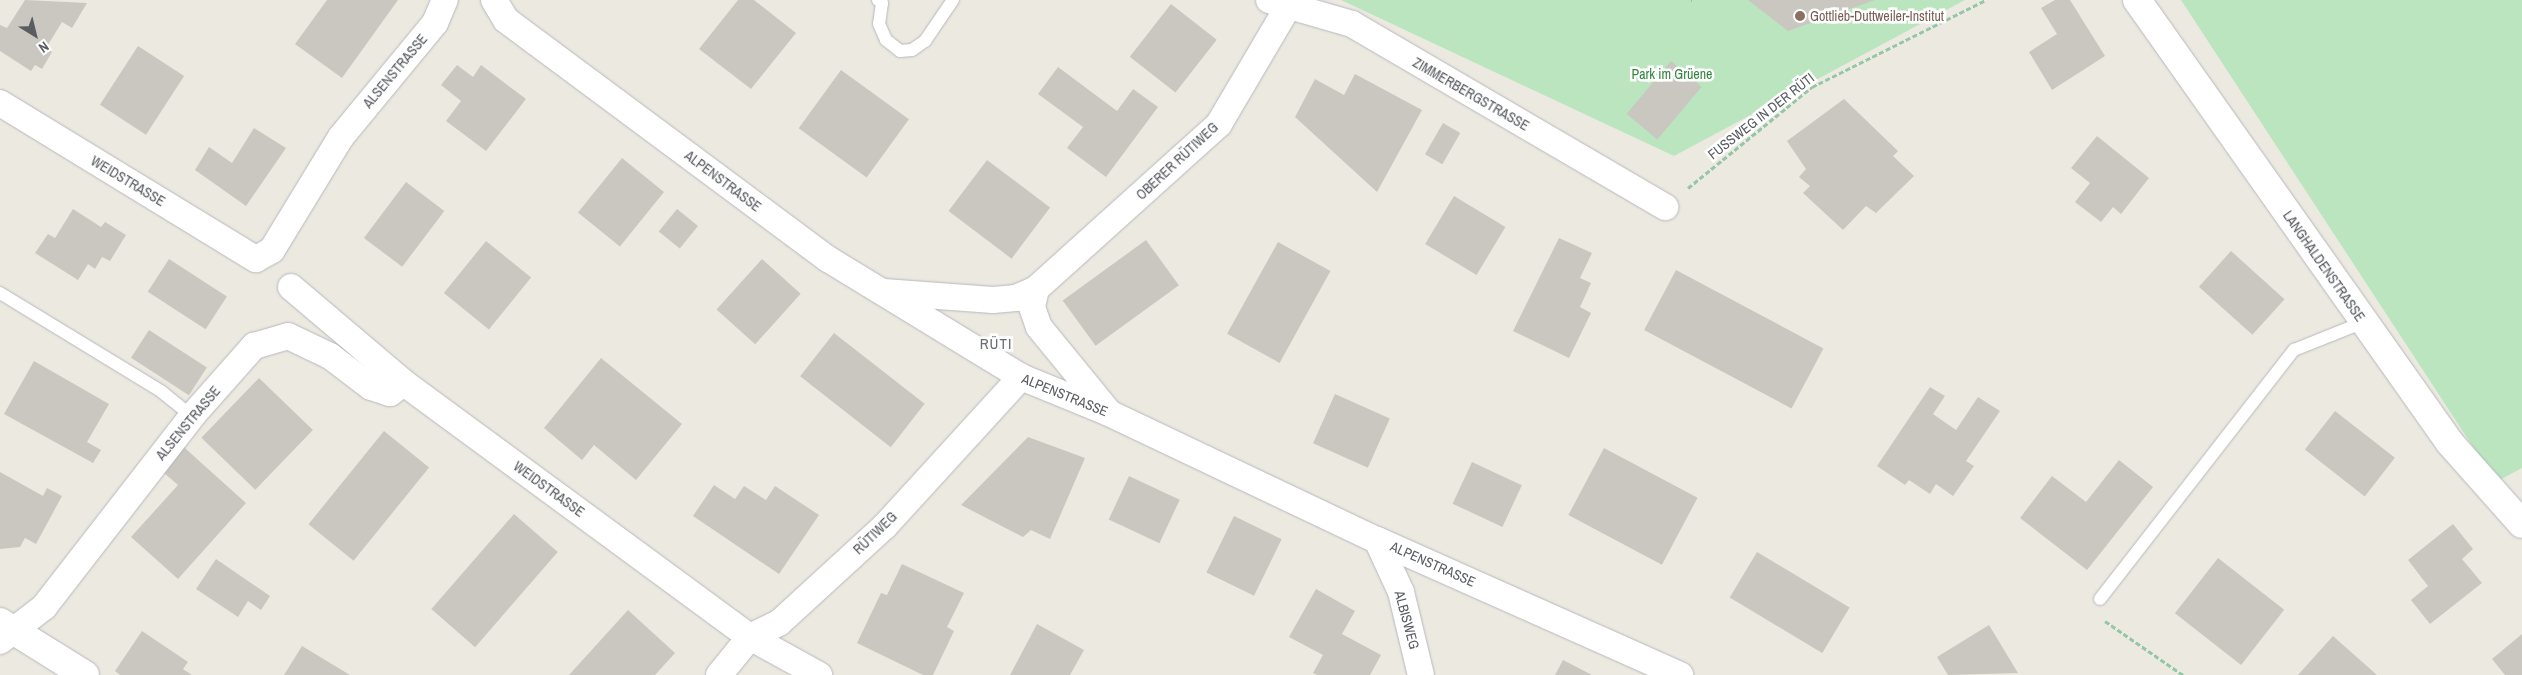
<!DOCTYPE html>
<meta charset="utf-8">
<style>
body{margin:0}
#map{position:relative;width:2522px;height:675px;overflow:hidden;background:#eceae0;font-family:"Archivo Narrow",sans-serif}
div>[style]{position:absolute}
[style*='--x']{left:calc(var(--x)*1px);top:calc(var(--y)*1px);width:calc(var(--w)*1px);rotate:calc(var(--a)*1deg)}
.green>*{inset:0;background:#bbe5bf}
.building>*{inset:0;background:#c9c7bf;transform-origin:0 0}
.path>*{height:3px;margin-top:-1.5px;transform-origin:0;background:repeating-linear-gradient(90deg,#94c6a7 0 5px,transparent 0 7.5px)}
.roads{filter:drop-shadow(0 0 1px #b6b8bd) drop-shadow(0 0 1px #b6b8bd)}
.service>*{height:12px;margin:-6px;padding:0 6px;transform-origin:6px;border-radius:6px;background:#fff}
.minor>*{height:26px;margin:-13px;padding:0 13px;transform-origin:13px;border-radius:13px;background:#fff}
.tertiary>*{height:28px;margin:-14px;padding:0 14px;transform-origin:14px;border-radius:14px;background:#fff}
.secondary>*{height:28px;margin:-14px;padding:0 14px;transform-origin:14px;border-radius:14px;background:#fff}
.dots>*{width:14px;height:14px;translate:-50% -50%;box-sizing:border-box;border:2px solid #fff;border-radius:50%}
span{translate:-50% -50%;white-space:nowrap;text-align:center;line-height:1.15;-webkit-text-stroke:5px #fff;paint-order:stroke}
.education-label{font-size:14px;color:#785e54}
.left{translate:0 -50%;text-align:left}
.street-label{font-size:14px;color:#595c61}
.park-label{font-size:14px;color:#33853e}
.neighbourhood-label{font-size:15px;color:#6a6e73;letter-spacing:1px}
.north{position:absolute;left:10px;top:10px;width:50px;height:50px;-webkit-text-stroke:4px #fff;paint-order:stroke;rotate:144deg;font-size:14px;font-weight:700;line-height:20px;text-align:center;color:#595c61}
.north::after{content:'';display:block;margin:auto;width:18px;height:22px;background:#595c61;clip-path:polygon(50% 0,100% 100%,50% 72%,0 100%)}
</style>
<div id="map">
<div class="green">
<div style="clip-path:polygon(1341px 0,1965px 0,1674px 156px)"></div>
<div style="clip-path:polygon(2181px 0,2522px 0,2522px 468px,2496px 482px)"></div>
</div>
<div class="building">
<div style="clip-path:polygon(25px 0,87px 3px,72px 28px,62px 22px,46px 48px,52px 52px,42px 69px,35px 65px,31px 71px,0 51px,0 25px,7px 28px)"></div>
<div style="clip-path:polygon(327px 0,398px 0,342px 78px,295px 44px)"></div>
<div style="clip-path:polygon(738px 0,754px 0,796px 33px,751px 89px,699px 49px)"></div>
<div style="clip-path:polygon(1748px 0,1875px 0,1788px 31px)"></div>
<div style="clip-path:polygon(2055px 0,2070px 0,2105px 56px,2052px 90px,2029px 52px,2057px 34px,2041px 8px)"></div>
<div style="left:1171px;top:4px;width:58px;height:67px;rotate:38deg"></div>
<div style="left:138px;top:46px;width:55px;height:70px;rotate:33deg"></div>
<div style="left:1671px;top:61px;width:40px;height:69px;rotate:40deg"></div>
<div style="clip-path:polygon(457px 65px,473px 77px,481px 65px,526px 99px,486px 151px,446px 121px,461px 101px,441px 85px)"></div>
<div style="clip-path:polygon(1058px 67px,1117px 111px,1133px 89px,1158px 107px,1106px 177px,1067px 148px,1083px 127px,1038px 94px)"></div>
<div style="left:841px;top:70px;width:84px;height:72px;rotate:36deg"></div>
<div style="clip-path:polygon(1355px 74px,1422px 110px,1377px 192px,1295px 117px,1315px 79px,1344px 95px)"></div>
<div style="clip-path:polygon(1844px 99px,1898px 151px,1893px 156px,1914px 176px,1876px 213px,1866px 206px,1843px 230px,1803px 193px,1810px 186px,1799px 177px,1806px 169px,1787px 141px)"></div>
<div style="left:1443px;top:123px;width:20px;height:36px;rotate:30deg"></div>
<div style="clip-path:polygon(254px 128px,286px 148px,246px 206px,195px 170px,209px 147px,232px 163px)"></div>
<div style="clip-path:polygon(2097px 136px,2149px 178px,2121px 214px,2113px 207px,2101px 222px,2075px 202px,2090px 183px,2071px 168px)"></div>
<div style="left:622px;top:158px;width:54px;height:70px;rotate:39deg"></div>
<div style="left:987px;top:160px;width:79px;height:64px;rotate:37deg"></div>
<div style="left:406px;top:182px;width:48px;height:70px;rotate:37deg"></div>
<div style="left:1454px;top:196px;width:60px;height:56px;rotate:31deg"></div>
<div style="clip-path:polygon(73px 209px,101px 227px,105px 222px,126px 235px,110px 261px,102px 257px,95px 269px,88px 264px,78px 280px,35px 253px,48px 234px,55px 238px)"></div>
<div style="left:677px;top:209px;width:27px;height:29px;rotate:39deg"></div>
<div style="clip-path:polygon(1559px 238px,1592px 253px,1580px 278px,1591px 283px,1580px 307px,1591px 313px,1569px 358px,1513px 331px)"></div>
<div style="left:1146px;top:240px;width:56px;height:103px;rotate:54deg"></div>
<div style="left:486px;top:241px;width:58px;height:67px;rotate:39deg"></div>
<div style="left:1278px;top:242px;width:60px;height:105px;rotate:29deg"></div>
<div style="left:2231px;top:251px;width:72px;height:48px;rotate:42deg"></div>
<div style="left:169px;top:259px;width:69px;height:39px;rotate:33deg"></div>
<div style="left:762px;top:259px;width:52px;height:68px;rotate:42deg"></div>
<div style="left:1676px;top:270px;width:167px;height:68px;rotate:28deg"></div>
<div style="left:149px;top:330px;width:69px;height:33px;rotate:33deg"></div>
<div style="left:834px;top:333px;width:115px;height:55px;rotate:38deg"></div>
<div style="clip-path:polygon(601px 358px,682px 424px,636px 480px,594px 445px,582px 460px,544px 428px)"></div>
<div style="clip-path:polygon(34px 361px,109px 404px,87px 442px,101px 450px,93px 463px,4px 414px)"></div>
<div style="left:259px;top:378px;width:75px;height:83px;rotate:44deg"></div>
<div style="clip-path:polygon(1930px 387px,1945px 396px,1933px 414px,1956px 430px,1978px 397px,2000px 411px,1966px 461px,1974px 466px,1953px 496px,1936px 484px,1930px 494px,1909px 480px,1905px 485px,1877px 466px)"></div>
<div style="left:1335px;top:394px;width:60px;height:54px;rotate:24deg"></div>
<div style="left:2335px;top:411px;width:76px;height:49px;rotate:38deg"></div>
<div style="left:384px;top:431px;width:58px;height:120px;rotate:39deg"></div>
<div style="clip-path:polygon(1028px 437px,1085px 458px,1050px 539px,1031px 530px,1023px 537px,961px 505px)"></div>
<div style="clip-path:polygon(177px 441px,246px 503px,178px 579px,131px 537px,178px 485px,155px 465px)"></div>
<div style="left:1604px;top:448px;width:106px;height:76px;rotate:28deg"></div>
<div style="clip-path:polygon(2119px 460px,2153px 487px,2087px 570px,2020px 518px,2052px 476px,2086px 502px)"></div>
<div style="left:1472px;top:462px;width:55px;height:46px;rotate:25deg"></div>
<div style="clip-path:polygon(0 472px,43px 496px,47px 488px,62px 496px,36px 544px,25px 538px,20px 547px,0 549px)"></div>
<div style="left:1129px;top:476px;width:56px;height:48px;rotate:25deg"></div>
<div style="clip-path:polygon(714px 485px,735px 499px,744px 486px,766px 500px,775px 486px,819px 515px,779px 574px,693px 516px)"></div>
<div style="left:514px;top:514px;width:58px;height:126px;rotate:41deg"></div>
<div style="left:1234px;top:516px;width:53px;height:63px;rotate:26deg"></div>
<div style="clip-path:polygon(2453px 524px,2473px 549px,2462px 559px,2482px 583px,2430px 624px,2411px 600px,2428px 586px,2408px 560px)"></div>
<div style="left:1757px;top:552px;width:108px;height:53px;rotate:31deg"></div>
<div style="left:2218px;top:558px;width:84px;height:70px;rotate:38deg"></div>
<div style="clip-path:polygon(216px 559px,270px 596px,261px 610px,248px 601px,238px 617px,196px 589px)"></div>
<div style="clip-path:polygon(902px 564px,964px 593px,947px 627px,954px 631px,933px 675px,923px 675px,857px 643px,881px 593px,887px 595px)"></div>
<div style="clip-path:polygon(1316px 589px,1355px 611px,1342px 634px,1381px 655px,1370px 675px,1317px 675px,1313px 673px,1323px 655px,1289px 637px)"></div>
<div style="clip-path:polygon(628px 610px,675px 653px,655px 675px,569px 675px)"></div>
<div style="clip-path:polygon(1037px 624px,1084px 650px,1070px 675px,1010px 675px)"></div>
<div style="clip-path:polygon(1989px 625px,2018px 673px,1948px 675px,1937px 657px)"></div>
<div style="clip-path:polygon(142px 631px,188px 662px,183px 669px,192px 675px,120px 675px,115px 671px)"></div>
<div style="clip-path:polygon(2522px 634px,2522px 675px,2505px 675px,2492px 659px)"></div>
<div style="clip-path:polygon(2333px 636px,2377px 675px,2298px 675px)"></div>
<div style="clip-path:polygon(302px 646px,350px 675px,284px 675px)"></div>
<div style="clip-path:polygon(1563px 660px,1592px 675px,1555px 675px)"></div>
</div>
<div class="path">
<div style="--x:1691;--y:0;--w:1;--a:0"></div>
<div style="--x:1688;--y:188;--w:160;--a:-39.2"></div>
<div style="--x:1812;--y:87;--w:195;--a:-26.6"></div>
<div style="--x:2105;--y:621;--w:95;--a:34.7"></div>
</div>
<div class="roads">
<div class="service">
<div style="--x:878;--y:0;--w:5;--a:37"></div>
<div style="--x:882;--y:3;--w:21;--a:98"></div>
<div style="--x:879;--y:24;--w:17;--a:66"></div>
<div style="--x:886;--y:40;--w:18;--a:38"></div>
<div style="--x:900;--y:51;--w:12;--a:-5"></div>
<div style="--x:912;--y:50;--w:16;--a:-35"></div>
<div style="--x:925;--y:41;--w:50;--a:-55.7"></div>
<div style="--x:0;--y:293;--w:190;--a:31.4"></div>
<div style="--x:162;--y:392;--w:38;--a:39"></div>
<div style="--x:2100;--y:599;--w:316;--a:-52.1"></div>
<div style="--x:2294;--y:350;--w:75;--a:-21.8"></div>
</div>
<div class="minor">
<div style="--x:494;--y:0;--w:23;--a:59"></div>
<div style="--x:506;--y:20;--w:401;--a:36.6"></div>
<div style="--x:828;--y:259;--w:226;--a:31.4"></div>
<div style="--x:1021;--y:377;--w:95;--a:22.2"></div>
<div style="--x:1109;--y:413;--w:297;--a:25.4"></div>
<div style="--x:1377;--y:540;--w:332;--a:24"></div>
<div style="--x:1269;--y:0;--w:86;--a:16.1"></div>
<div style="--x:1352;--y:24;--w:363;--a:30.3"></div>
<div style="--x:0;--y:103;--w:300;--a:31.4"></div>
<div style="--x:256;--y:259;--w:18;--a:-29"></div>
<div style="--x:272;--y:250;--w:132;--a:-58.6"></div>
<div style="--x:341;--y:137;--w:148;--a:-50.5"></div>
<div style="--x:435;--y:23;--w:25;--a:-67"></div>
<div style="--x:291;--y:287;--w:148;--a:40.3"></div>
<div style="--x:404;--y:383;--w:429;--a:36.3"></div>
<div style="--x:750;--y:637;--w:79;--a:28.8"></div>
<div style="--x:1036;--y:289;--w:18;--a:103"></div>
<div style="--x:1032;--y:307;--w:21;--a:71"></div>
<div style="--x:1039;--y:327;--w:107;--a:50.7"></div>
<div style="--x:884;--y:292;--w:109;--a:4.2"></div>
<div style="--x:993;--y:300;--w:23;--a:-5"></div>
<div style="--x:1016;--y:298;--w:22;--a:-24"></div>
<div style="--x:1036;--y:289;--w:246;--a:-42"></div>
<div style="--x:1219;--y:124;--w:136;--a:-59.5"></div>
<div style="--x:1377;--y:540;--w:57;--a:65.2"></div>
<div style="--x:1401;--y:592;--w:85;--a:76.5"></div>
<div style="--x:0;--y:641;--w:56;--a:-37.7"></div>
<div style="--x:44;--y:607;--w:242;--a:-52.2"></div>
<div style="--x:192;--y:416;--w:94;--a:-48.5"></div>
<div style="--x:254;--y:346;--w:35;--a:-16"></div>
<div style="--x:288;--y:336;--w:47;--a:25.5"></div>
<div style="--x:330;--y:356;--w:51;--a:37.1"></div>
<div style="--x:371;--y:387;--w:20;--a:18"></div>
<div style="--x:390;--y:393;--w:17;--a:-36"></div>
<div style="--x:719;--y:675;--w:49;--a:-50.8"></div>
<div style="--x:750;--y:637;--w:32;--a:-26"></div>
<div style="--x:779;--y:623;--w:144;--a:-42.5"></div>
<div style="--x:885;--y:526;--w:202;--a:-47.6"></div>
</div>
<div class="tertiary">
<div style="--x:2137;--y:0;--w:542;--a:54.76"></div>
<div style="--x:2450;--y:443;--w:108;--a:48.4"></div>
</div>
<div class="secondary">
<div style="--x:0;--y:622;--w:100;--a:31.9"></div>
</div>
</div>
<div class="dots">
<div style="left:1800px;top:16px;background:#8d6e63"></div>
</div>
<div class="education-label">
<span class="left" style="left:1810px;top:16px">Gottlieb-Duttweiler-Institut</span>
</div>
<div class="street-label">
<span style="left:395px;top:71px;rotate:-50deg">ALSENSTRASSE</span>
<span style="left:1471px;top:94px;rotate:30deg">ZIMMERBERGSTRASSE</span>
<span style="left:1761px;top:116px;rotate:-38deg">FUSSWEG IN DER RÜTI</span>
<span style="left:1177px;top:161px;rotate:-43deg">OBERER RÜTIWEG</span>
<span style="left:128px;top:181px;rotate:31deg">WEIDSTRASSE</span>
<span style="left:723px;top:181px;rotate:37deg">ALPENSTRASSE</span>
<span style="left:2324px;top:266px;rotate:55deg">LANGHALDENSTRASSE</span>
<span style="left:1065px;top:395px;rotate:22deg">ALPENSTRASSE</span>
<span style="left:188px;top:423px;rotate:-50deg">ALSENSTRASSE</span>
<span style="left:549px;top:489px;rotate:36deg">WEIDSTRASSE</span>
<span style="left:875px;top:533px;rotate:-44deg">RÜTIWEG</span>
<span style="left:1433px;top:564px;rotate:24deg">ALPENSTRASSE</span>
<span style="left:1407px;top:620px;rotate:75deg">ALBISWEG</span>
</div>
<div class="park-label">
<span style="left:1672px;top:74px">Park im Grüene</span>
</div>
<div class="neighbourhood-label">
<span style="left:996px;top:344px">RÜTI</span>
</div>
<div class="north">N</div>
</div>
